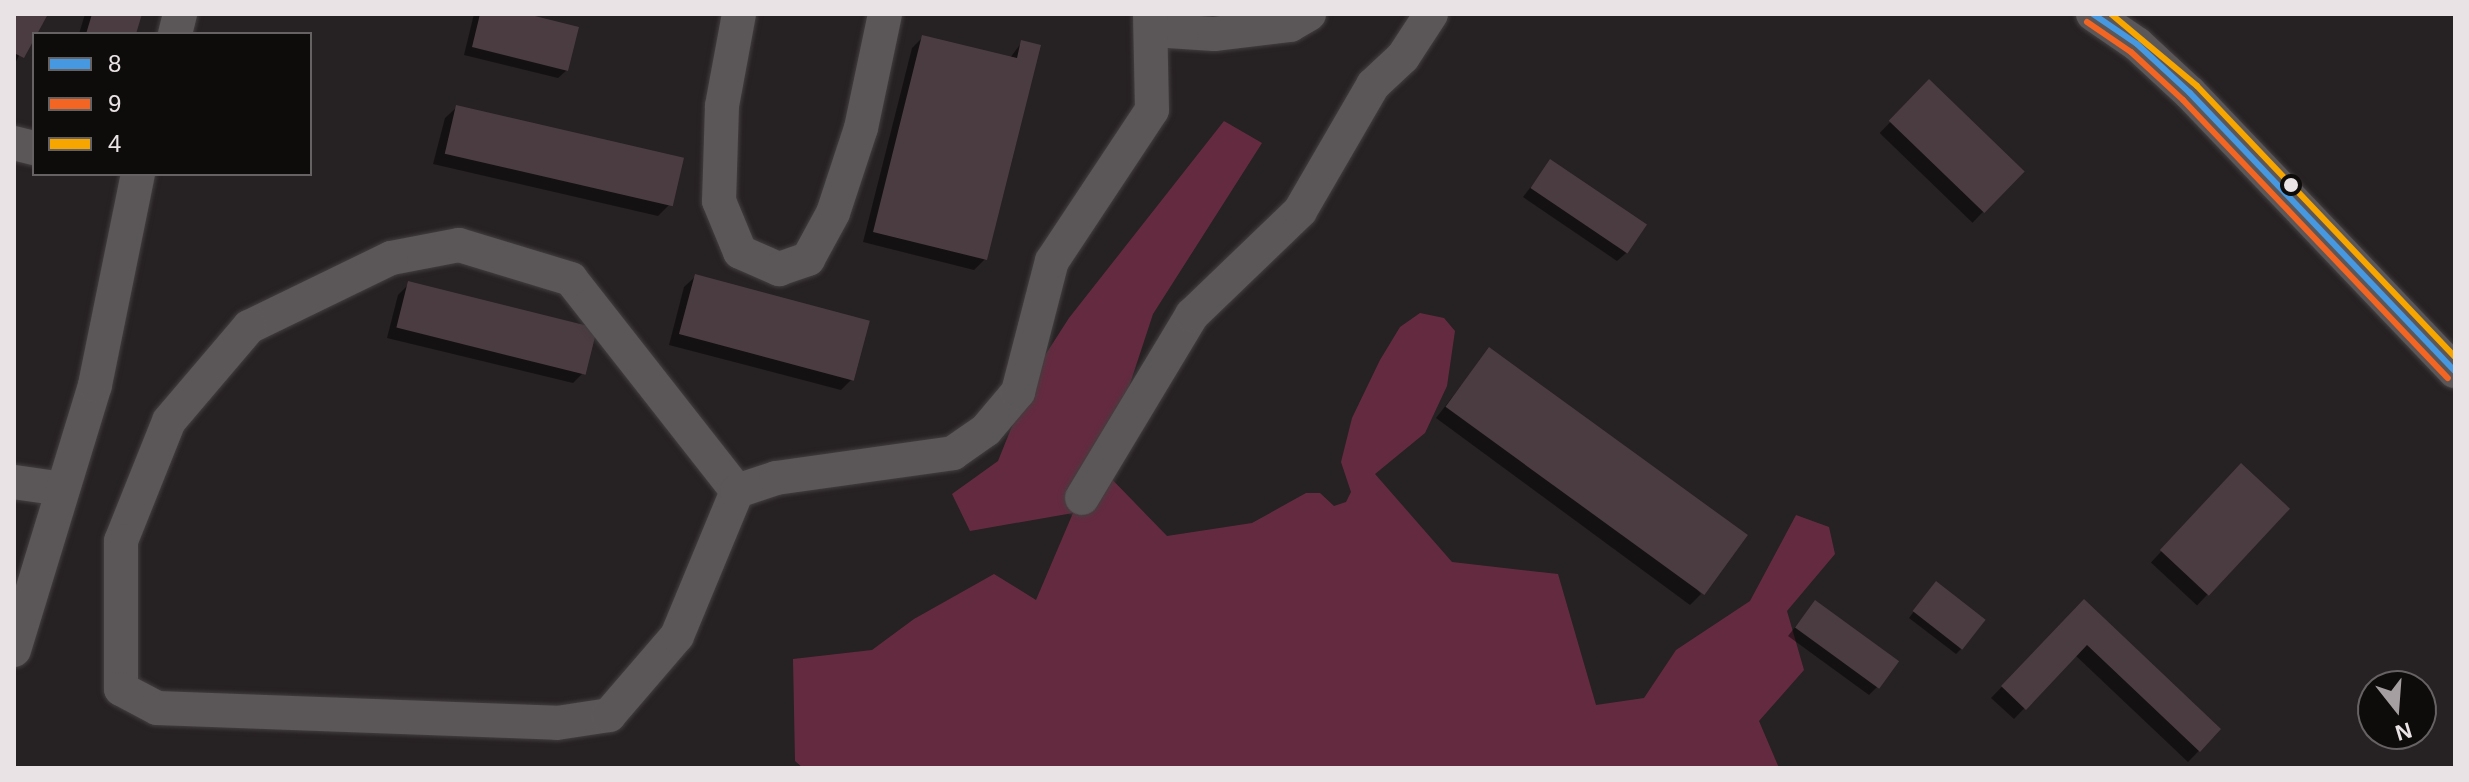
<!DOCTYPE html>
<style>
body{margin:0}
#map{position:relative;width:2469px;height:782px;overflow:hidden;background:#262123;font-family:Helvetica,sans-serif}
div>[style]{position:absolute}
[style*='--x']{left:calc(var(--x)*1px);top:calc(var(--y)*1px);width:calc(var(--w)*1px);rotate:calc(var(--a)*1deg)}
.forest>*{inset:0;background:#642b40}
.shadow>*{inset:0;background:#0007;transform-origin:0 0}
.building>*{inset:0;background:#4b3c42;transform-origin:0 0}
.roads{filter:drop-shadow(0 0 2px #433e3f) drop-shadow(0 0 2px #433e3f)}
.minor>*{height:34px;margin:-17px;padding:0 17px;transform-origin:17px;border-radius:17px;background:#5b5759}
.bus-1>*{height:6px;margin:-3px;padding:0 3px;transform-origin:3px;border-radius:3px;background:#4699e1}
.bus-2>*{height:6px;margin:-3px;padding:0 3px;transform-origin:3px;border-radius:3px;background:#f26522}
.bus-3>*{height:6px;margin:-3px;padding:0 3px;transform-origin:3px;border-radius:3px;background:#f7a600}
.dots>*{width:22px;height:22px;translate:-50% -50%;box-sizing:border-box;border:4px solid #0e0b0b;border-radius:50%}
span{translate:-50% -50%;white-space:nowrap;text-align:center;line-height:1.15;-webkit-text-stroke:6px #0e0b0b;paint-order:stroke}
.frame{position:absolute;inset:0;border:16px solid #e9e3e5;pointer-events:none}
.legend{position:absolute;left:32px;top:32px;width:280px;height:144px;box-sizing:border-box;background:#0e0b0b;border:2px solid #666162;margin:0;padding:10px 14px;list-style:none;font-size:24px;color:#e9e3e5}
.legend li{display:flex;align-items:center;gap:16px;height:40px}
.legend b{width:40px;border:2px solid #666162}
.north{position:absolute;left:2357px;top:670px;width:80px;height:80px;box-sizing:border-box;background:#0e0b0b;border:2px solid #666162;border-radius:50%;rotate:163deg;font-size:22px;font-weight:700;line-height:32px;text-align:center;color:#e9e3e5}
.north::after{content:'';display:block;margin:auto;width:28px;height:36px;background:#a59fa1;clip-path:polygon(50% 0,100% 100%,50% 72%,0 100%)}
</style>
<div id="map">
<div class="forest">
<div style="clip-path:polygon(1224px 121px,1262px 143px,1153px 314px,1102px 469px,1167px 536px,1252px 523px,1306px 493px,1320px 493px,1334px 506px,1346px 502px,1351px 492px,1341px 462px,1352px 418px,1380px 360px,1400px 327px,1420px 313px,1444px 318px,1455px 331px,1447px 386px,1425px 433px,1375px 474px,1452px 562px,1558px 574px,1596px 705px,1644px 698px,1676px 650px,1750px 601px,1796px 515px,1829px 527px,1835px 554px,1787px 611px,1804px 670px,1759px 721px,1779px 768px,803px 768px,795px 761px,793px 659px,872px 650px,914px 619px,994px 574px,1036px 600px,1073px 513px,970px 531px,952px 494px,998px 461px,1033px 374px,1069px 318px)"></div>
</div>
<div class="shadow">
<div style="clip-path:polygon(14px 14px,42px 14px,14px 65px)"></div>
<div style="clip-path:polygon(85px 14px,140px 14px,134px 34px,79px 34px)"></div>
<div style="clip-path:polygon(474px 14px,519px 14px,567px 70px,558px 78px,464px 55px)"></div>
<div style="clip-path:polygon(923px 37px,1010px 58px,1022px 42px,985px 259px,974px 270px,863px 242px,912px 48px)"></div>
<div style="left:1929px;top:82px;width:129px;height:71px;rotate:44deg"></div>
<div style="clip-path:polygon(457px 107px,669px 205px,658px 216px,433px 164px,445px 118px)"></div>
<div style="clip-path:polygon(1550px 162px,1626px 253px,1617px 261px,1523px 197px)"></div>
<div style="clip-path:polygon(696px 276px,852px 379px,841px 390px,669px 345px,684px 287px)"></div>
<div style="clip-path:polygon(409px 284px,584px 372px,573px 383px,387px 338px,398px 295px)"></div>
<div style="clip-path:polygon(1489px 350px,1701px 594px,1690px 605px,1436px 418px)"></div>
<div style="left:2241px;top:466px;width:63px;height:132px;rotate:43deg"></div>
<div style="clip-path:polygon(1931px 589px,1961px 649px,1956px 654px,1909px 618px)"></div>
<div style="clip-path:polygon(1815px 602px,1878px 686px,1869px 695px,1788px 636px)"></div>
<div style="clip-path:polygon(2084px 602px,2219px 730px,2188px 762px,2075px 655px,2014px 719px,1991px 698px)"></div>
</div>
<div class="building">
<div style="clip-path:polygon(14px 14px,48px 14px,24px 58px,14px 53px)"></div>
<div style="clip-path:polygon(92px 14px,142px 14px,136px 34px,86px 34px)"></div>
<div style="clip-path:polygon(480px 14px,527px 14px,579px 27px,568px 71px,472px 47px)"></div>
<div style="clip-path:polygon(922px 35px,1017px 58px,1021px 40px,1041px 45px,987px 260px,873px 232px)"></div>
<div style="left:1929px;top:79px;width:133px;height:58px;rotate:44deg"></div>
<div style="left:456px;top:105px;width:234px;height:50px;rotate:13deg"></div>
<div style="left:1550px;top:159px;width:117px;height:35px;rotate:34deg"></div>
<div style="left:695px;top:274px;width:181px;height:62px;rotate:15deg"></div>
<div style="left:408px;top:281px;width:195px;height:48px;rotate:14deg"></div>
<div style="left:1489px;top:347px;width:320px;height:74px;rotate:36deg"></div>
<div style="left:2241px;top:463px;width:67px;height:119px;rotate:43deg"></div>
<div style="left:1936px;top:581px;width:63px;height:38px;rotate:38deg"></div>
<div style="clip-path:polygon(2084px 599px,2221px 729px,2200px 752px,2087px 645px,2026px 710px,2001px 686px)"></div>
<div style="left:1815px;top:600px;width:104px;height:34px;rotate:36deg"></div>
</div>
<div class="roads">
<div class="minor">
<div style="--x:739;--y:14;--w:94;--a:100.5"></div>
<div style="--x:722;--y:106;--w:95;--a:91.8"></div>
<div style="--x:719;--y:201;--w:55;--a:67.6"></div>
<div style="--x:740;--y:252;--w:43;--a:23.6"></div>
<div style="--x:779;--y:269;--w:31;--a:-19"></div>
<div style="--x:808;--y:259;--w:52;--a:-61.5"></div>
<div style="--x:833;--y:213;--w:89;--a:-71.8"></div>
<div style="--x:861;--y:128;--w:116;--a:-78.1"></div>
<div style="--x:2093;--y:14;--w:53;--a:34.3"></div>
<div style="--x:2137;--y:44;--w:72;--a:42.8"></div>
<div style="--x:2190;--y:93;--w:384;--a:46.4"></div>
<div style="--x:1153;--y:30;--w:61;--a:3.8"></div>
<div style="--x:1214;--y:34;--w:77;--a:-6.8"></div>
<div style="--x:1290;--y:25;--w:22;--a:-30"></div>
<div style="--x:175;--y:34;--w:21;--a:-76"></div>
<div style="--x:14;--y:143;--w:21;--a:14"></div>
<div style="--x:14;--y:482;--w:49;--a:8.1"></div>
<div style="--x:737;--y:491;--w:269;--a:-128.1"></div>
<div style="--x:571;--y:279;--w:117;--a:-163.1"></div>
<div style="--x:459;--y:245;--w:69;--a:169.2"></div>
<div style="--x:391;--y:258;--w:158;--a:154.1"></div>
<div style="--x:249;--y:327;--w:123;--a:130.4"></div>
<div style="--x:169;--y:421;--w:129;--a:111.8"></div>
<div style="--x:121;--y:541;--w:148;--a:90"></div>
<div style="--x:121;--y:689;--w:41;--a:27.8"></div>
<div style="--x:157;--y:708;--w:400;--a:2.1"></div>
<div style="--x:557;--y:723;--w:53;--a:-8.7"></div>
<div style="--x:609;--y:715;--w:104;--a:-49.3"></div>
<div style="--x:677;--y:636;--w:157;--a:-67.5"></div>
<div style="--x:737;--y:491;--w:41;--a:-18.4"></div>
<div style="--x:776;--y:478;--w:179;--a:-8"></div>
<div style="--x:953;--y:453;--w:40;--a:-34.9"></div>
<div style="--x:986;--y:430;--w:50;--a:-49.9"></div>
<div style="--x:1018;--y:392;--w:135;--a:-75.5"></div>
<div style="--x:1052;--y:261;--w:181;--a:-56.5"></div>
<div style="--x:1152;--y:110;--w:96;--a:-91.2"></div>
<div style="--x:1082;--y:498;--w:214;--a:-59"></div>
<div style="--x:1192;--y:315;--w:150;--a:-43.9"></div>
<div style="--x:1300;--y:211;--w:146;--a:-59.9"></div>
<div style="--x:1373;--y:85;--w:41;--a:-43"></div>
<div style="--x:1403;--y:57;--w:51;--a:-56.9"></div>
<div style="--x:14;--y:650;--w:277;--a:-73"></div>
<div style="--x:95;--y:385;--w:215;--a:-78.5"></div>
</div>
</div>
<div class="bus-1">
<div style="--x:2093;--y:14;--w:53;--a:34.3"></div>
<div style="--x:2137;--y:44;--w:72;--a:42.8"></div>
<div style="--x:2190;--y:93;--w:384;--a:46.4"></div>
</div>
<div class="bus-2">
<div style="--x:2087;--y:22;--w:53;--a:34.3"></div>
<div style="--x:2131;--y:52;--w:71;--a:42.7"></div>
<div style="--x:2183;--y:100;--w:384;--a:46.4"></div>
</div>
<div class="bus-3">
<div style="--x:2111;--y:14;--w:112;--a:39.9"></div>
<div style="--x:2197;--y:86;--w:374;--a:46.4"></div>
</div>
<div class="dots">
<div style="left:2291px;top:185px;background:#e9e3e5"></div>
</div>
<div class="frame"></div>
<ul class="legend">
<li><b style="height:10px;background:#4699e1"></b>8</li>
<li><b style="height:10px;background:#f26522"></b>9</li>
<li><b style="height:10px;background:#f7a600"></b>4</li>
</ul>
<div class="north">N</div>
</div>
